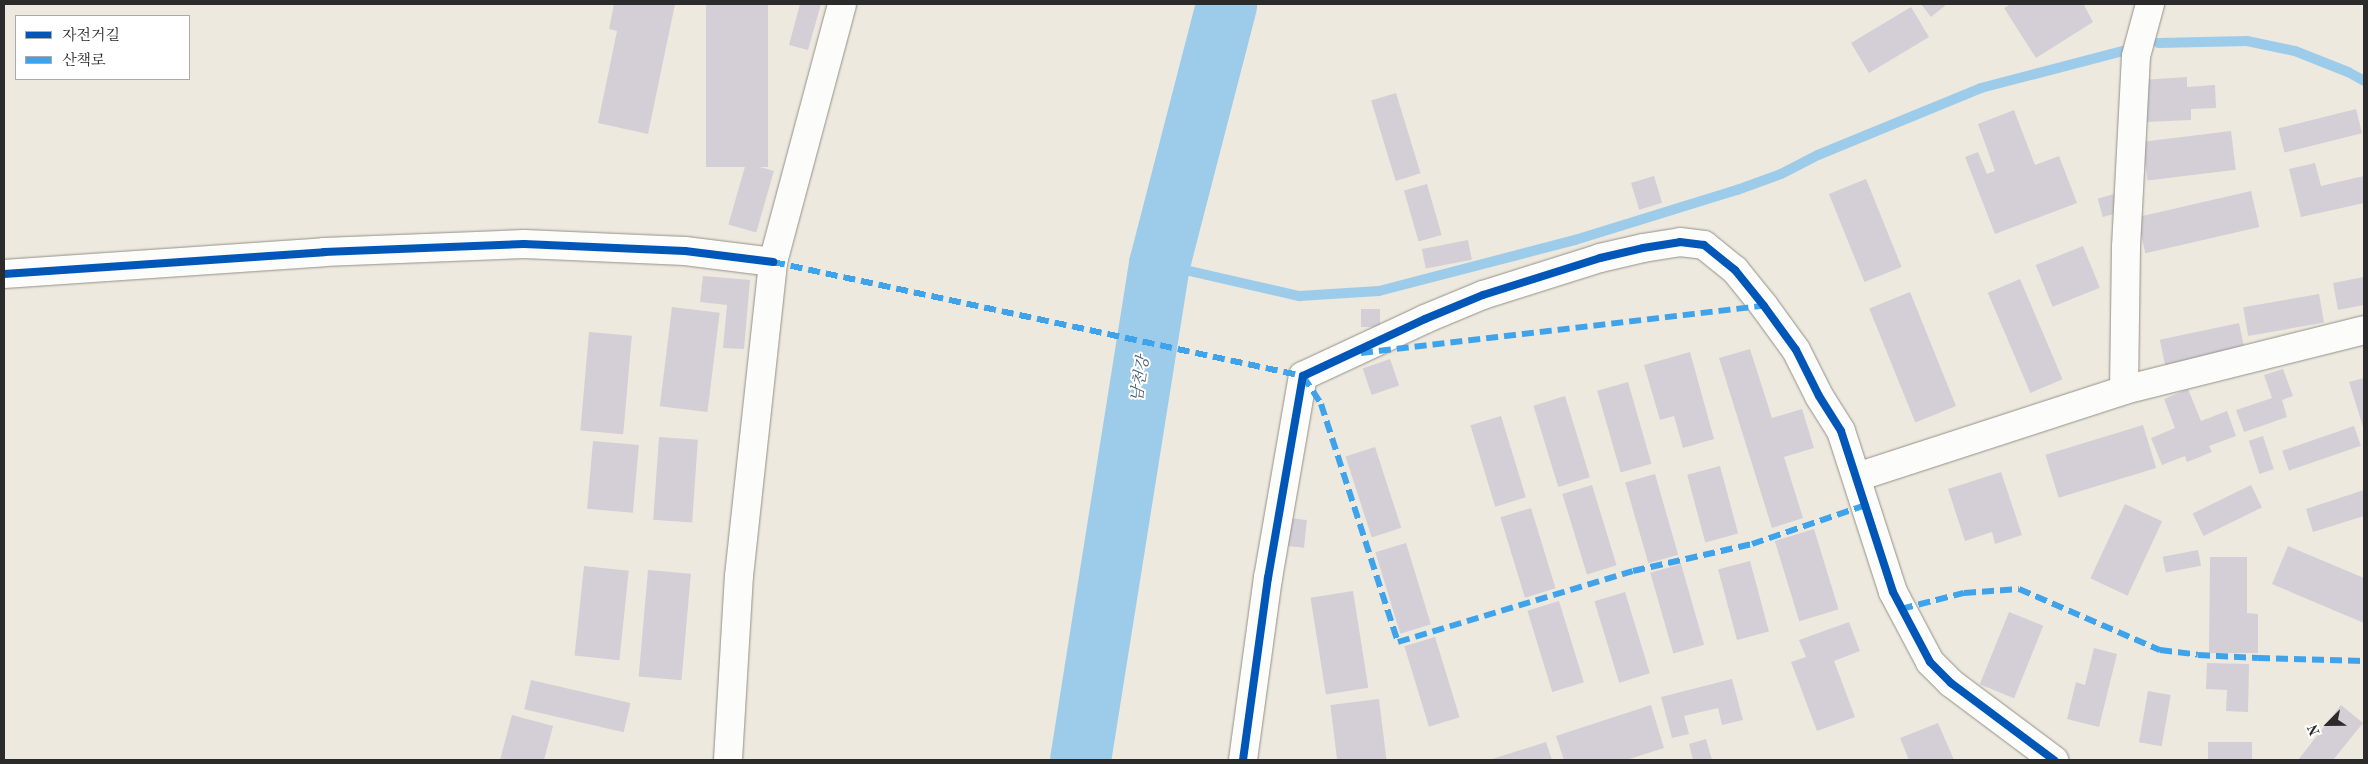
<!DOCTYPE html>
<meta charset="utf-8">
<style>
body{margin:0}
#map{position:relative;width:2368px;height:764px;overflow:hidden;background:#eee9de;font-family:"Old Standard TT","Noto Serif KR",serif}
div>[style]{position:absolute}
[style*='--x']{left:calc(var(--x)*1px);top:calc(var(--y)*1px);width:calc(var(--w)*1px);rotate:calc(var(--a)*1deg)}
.stream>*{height:10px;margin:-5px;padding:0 5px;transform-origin:5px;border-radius:5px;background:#9dcceb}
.river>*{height:61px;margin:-30.5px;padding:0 30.5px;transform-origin:30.5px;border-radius:30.5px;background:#9dcceb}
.building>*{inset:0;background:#d4ced7;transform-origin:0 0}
.roads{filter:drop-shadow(0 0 1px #93908a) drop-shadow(0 0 1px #93908a)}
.street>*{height:28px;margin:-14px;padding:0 14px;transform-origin:14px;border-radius:14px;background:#fcfcfa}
.quiet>*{height:6px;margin-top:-3px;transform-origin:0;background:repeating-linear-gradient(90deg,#3ea3eb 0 12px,transparent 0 18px)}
.cycleway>*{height:8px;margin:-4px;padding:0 4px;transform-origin:4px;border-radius:4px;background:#0057b8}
span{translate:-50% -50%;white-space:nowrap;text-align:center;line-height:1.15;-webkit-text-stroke:4px #fff;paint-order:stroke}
.water-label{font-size:16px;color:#475f70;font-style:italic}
.frame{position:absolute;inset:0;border:5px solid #2b2b2b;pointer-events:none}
.legend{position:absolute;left:15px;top:15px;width:175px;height:65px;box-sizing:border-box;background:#fff;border:1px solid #aaa;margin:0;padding:6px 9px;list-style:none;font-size:15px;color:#2b2b2b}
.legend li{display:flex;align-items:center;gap:10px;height:25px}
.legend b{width:25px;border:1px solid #aaa}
.north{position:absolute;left:2303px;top:699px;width:50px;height:50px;-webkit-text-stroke:4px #fff;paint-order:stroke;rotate:247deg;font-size:14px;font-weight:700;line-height:20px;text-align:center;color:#2b2b2b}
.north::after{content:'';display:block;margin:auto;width:18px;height:22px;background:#2b2b2b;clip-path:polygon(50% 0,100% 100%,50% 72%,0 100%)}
</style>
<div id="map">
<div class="stream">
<div style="--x:2158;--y:43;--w:89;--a:-1.3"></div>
<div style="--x:2247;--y:41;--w:49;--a:11.8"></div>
<div style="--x:2295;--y:51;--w:57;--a:21.6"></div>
<div style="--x:2348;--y:72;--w:18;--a:29"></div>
<div style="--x:1159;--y:264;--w:144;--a:12.9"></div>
<div style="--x:1299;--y:296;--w:80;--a:-3.6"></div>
<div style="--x:1379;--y:291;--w:203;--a:-14.6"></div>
<div style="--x:1575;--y:240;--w:170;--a:-17.2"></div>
<div style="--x:1737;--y:190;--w:47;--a:-20"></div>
<div style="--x:1781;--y:174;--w:42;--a:-27.2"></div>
<div style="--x:1818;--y:155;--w:176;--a:-22.3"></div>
<div style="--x:1981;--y:88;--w:147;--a:-14.6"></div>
</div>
<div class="river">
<div style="--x:1080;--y:760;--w:502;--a:-80.95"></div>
<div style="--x:1159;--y:264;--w:268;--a:-75.5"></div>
</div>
<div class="building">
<div style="clip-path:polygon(614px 4px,675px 4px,648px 134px,598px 123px,617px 31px,609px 29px)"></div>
<div style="left:706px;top:4px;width:62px;height:163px"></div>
<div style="clip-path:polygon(800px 4px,821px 4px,808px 50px,789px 45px)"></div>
<div style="clip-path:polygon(1921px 4px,1947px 4px,1931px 17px)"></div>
<div style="clip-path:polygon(2011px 4px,2086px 4px,2084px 5px,2093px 22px,2036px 58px,2004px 8px)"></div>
<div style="left:1911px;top:7px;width:35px;height:70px;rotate:59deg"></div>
<div style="clip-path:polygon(2187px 77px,2187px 87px,2215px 85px,2216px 108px,2191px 109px,2191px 120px,2145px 122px,2142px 80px)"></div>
<div style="left:1396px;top:93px;width:84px;height:26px;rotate:73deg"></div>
<div style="left:2356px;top:109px;width:25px;height:80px;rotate:76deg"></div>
<div style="clip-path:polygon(2014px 110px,2035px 165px,2059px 156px,2077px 203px,1995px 234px,1965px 157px,1978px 152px,1987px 174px,1995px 171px,1978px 124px)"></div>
<div style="left:2231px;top:131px;width:39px;height:89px;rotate:83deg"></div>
<div style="left:746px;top:163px;width:29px;height:64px;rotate:16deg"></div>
<div style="clip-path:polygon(2315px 163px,2321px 186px,2364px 176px,2364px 203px,2301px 217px,2289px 169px)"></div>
<div style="left:1654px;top:176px;width:28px;height:24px;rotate:73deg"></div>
<div style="left:1866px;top:179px;width:95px;height:40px;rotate:68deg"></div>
<div style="left:1427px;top:184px;width:53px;height:24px;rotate:74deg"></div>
<div style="left:2251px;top:191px;width:37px;height:117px;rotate:77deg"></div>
<div style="left:2114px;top:194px;width:19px;height:17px;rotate:74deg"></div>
<div style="left:1468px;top:240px;width:20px;height:47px;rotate:79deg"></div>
<div style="left:2083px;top:246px;width:45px;height:51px;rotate:68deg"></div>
<div style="clip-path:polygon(703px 276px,750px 280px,744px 349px,723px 348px,727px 305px,700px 302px)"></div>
<div style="clip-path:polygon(2364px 277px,2364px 305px,2338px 310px,2333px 283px)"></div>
<div style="left:2020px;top:279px;width:109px;height:35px;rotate:67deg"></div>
<div style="left:1910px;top:292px;width:123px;height:44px;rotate:68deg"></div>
<div style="left:2319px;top:294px;width:29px;height:77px;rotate:80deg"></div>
<div style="left:672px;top:307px;width:48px;height:100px;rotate:7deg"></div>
<div style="left:1361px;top:309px;width:19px;height:18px"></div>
<div style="left:2239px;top:323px;width:29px;height:81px;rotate:78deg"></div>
<div style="left:589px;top:332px;width:43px;height:99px;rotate:5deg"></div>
<div style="clip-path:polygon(1750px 349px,1772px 418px,1802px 409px,1814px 448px,1784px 457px,1803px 518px,1772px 528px,1719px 358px)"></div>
<div style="clip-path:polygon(1690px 352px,1714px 439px,1683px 448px,1674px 416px,1660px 420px,1644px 365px)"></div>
<div style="left:1390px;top:359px;width:28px;height:29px;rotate:71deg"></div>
<div style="clip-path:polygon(2283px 369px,2293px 396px,2282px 400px,2287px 417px,2244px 432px,2236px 410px,2272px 398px,2264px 375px)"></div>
<div style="clip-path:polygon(2364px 378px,2364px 430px,2349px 382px)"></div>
<div style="left:1628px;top:382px;width:85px;height:32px;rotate:74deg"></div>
<div style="clip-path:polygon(2188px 389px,2201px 421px,2227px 411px,2236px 436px,2209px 446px,2212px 452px,2187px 462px,2185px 456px,2162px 465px,2151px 438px,2175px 428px,2164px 399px)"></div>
<div style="left:1565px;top:396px;width:85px;height:33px;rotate:73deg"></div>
<div style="left:1501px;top:416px;width:85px;height:32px;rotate:73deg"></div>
<div style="left:2143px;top:425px;width:45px;height:102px;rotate:73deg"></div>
<div style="left:2354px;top:426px;width:21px;height:76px;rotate:71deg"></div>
<div style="left:2263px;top:436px;width:35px;height:15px;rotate:72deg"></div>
<div style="left:659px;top:437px;width:39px;height:83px;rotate:4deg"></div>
<div style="left:593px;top:441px;width:46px;height:68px;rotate:5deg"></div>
<div style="left:1375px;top:447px;width:85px;height:31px;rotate:72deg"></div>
<div style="left:1720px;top:466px;width:70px;height:34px;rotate:75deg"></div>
<div style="clip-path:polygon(2001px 472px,2022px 535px,1995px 544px,1992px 532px,1965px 541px,1948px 489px)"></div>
<div style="left:1655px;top:474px;width:84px;height:31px;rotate:74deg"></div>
<div style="left:1592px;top:485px;width:84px;height:31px;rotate:73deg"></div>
<div style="left:2251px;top:485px;width:25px;height:65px;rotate:64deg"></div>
<div style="clip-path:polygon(2364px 490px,2364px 516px,2313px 532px,2306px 509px)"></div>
<div style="left:2125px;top:504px;width:41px;height:82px;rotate:25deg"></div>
<div style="left:1531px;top:508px;width:84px;height:32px;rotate:73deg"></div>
<div style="left:1289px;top:518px;width:18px;height:28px;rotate:6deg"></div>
<div style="left:1814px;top:529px;width:84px;height:41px;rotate:73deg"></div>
<div style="left:1406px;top:543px;width:85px;height:32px;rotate:73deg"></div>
<div style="clip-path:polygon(2288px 546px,2364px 578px,2364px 623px,2272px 584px)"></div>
<div style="left:2198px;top:550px;width:16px;height:36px;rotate:79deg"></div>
<div style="clip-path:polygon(2210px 557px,2247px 557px,2247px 613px,2258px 614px,2258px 653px,2209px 653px)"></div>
<div style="left:1750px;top:561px;width:73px;height:33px;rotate:75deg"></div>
<div style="left:1681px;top:564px;width:84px;height:32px;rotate:74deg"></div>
<div style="left:584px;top:566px;width:45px;height:90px;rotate:6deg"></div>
<div style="left:648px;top:570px;width:43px;height:107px;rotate:5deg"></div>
<div style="left:1353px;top:591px;width:98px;height:43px;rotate:81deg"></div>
<div style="left:1625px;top:592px;width:85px;height:32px;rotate:73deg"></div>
<div style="left:1559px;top:601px;width:85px;height:33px;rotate:73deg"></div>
<div style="left:2009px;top:612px;width:37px;height:78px;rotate:22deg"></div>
<div style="clip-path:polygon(1849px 622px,1860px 651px,1834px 661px,1855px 717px,1817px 731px,1791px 662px,1806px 657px,1799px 640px)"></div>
<div style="left:1435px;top:637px;width:84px;height:32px;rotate:73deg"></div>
<div style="clip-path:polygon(2094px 648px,2117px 654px,2099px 727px,2067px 719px,2076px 682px,2085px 685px)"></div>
<div style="clip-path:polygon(2207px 663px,2249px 664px,2248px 712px,2226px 711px,2227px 690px,2206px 689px)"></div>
<div style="clip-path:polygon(1732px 679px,1743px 720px,1722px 725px,1718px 708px,1684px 716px,1689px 734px,1672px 738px,1661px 697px)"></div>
<div style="left:531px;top:680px;width:102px;height:30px;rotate:13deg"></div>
<div style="left:2148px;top:691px;width:23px;height:52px;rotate:10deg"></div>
<div style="left:1379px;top:699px;width:62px;height:49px;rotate:83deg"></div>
<div style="clip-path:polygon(1651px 705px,1664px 748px,1626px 760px,1564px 760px,1556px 736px)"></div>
<div style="clip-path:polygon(2341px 705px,2363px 723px,2333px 760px,2298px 760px)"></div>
<div style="clip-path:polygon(512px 715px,553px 726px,544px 760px,500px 760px)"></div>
<div style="clip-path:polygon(1938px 723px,1954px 760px,1909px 760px,1900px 738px)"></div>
<div style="clip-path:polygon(1706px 739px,1712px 760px,1693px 760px,1689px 744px)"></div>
<div style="clip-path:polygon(1546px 742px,1552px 760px,1489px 760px)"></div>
<div style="left:2252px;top:742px;width:18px;height:44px;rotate:90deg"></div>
</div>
<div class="roads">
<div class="street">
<div style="--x:4;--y:274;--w:321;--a:-3.9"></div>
<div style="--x:324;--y:252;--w:200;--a:-2.3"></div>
<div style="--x:524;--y:244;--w:161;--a:2.5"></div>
<div style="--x:685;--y:251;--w:89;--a:7.1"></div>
<div style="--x:2124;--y:390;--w:143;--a:-89.2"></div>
<div style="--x:2126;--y:247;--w:191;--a:-87"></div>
<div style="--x:2136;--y:56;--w:54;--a:-74.9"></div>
<div style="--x:1857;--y:477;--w:281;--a:-18"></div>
<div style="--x:2124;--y:390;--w:247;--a:-14"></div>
<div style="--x:728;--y:760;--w:184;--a:-86.6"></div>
<div style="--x:739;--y:576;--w:316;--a:-83.8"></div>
<div style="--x:773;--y:262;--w:267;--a:-75"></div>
<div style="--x:1243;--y:760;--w:184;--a:-82.2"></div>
<div style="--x:1268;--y:578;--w:205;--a:-80.2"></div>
<div style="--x:1303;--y:376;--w:135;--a:-25"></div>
<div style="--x:1425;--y:319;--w:63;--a:-22.5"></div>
<div style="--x:1483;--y:295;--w:123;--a:-17.5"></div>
<div style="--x:1600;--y:258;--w:44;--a:-13.1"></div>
<div style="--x:1643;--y:248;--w:37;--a:-9"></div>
<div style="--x:1680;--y:242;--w:24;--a:7"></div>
<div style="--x:1704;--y:245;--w:40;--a:39"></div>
<div style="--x:1735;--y:270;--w:46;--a:51.1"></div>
<div style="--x:1764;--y:306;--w:54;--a:54"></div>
<div style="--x:1796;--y:350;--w:51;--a:63.4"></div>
<div style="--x:1819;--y:396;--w:41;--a:57.8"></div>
<div style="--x:1841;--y:431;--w:169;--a:72.1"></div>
<div style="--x:1893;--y:592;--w:79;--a:62.1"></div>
<div style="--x:1930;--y:662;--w:30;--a:45"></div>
<div style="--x:1951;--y:683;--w:129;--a:36.8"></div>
</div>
</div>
<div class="quiet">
<div style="--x:773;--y:262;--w:542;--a:12.14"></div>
<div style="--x:1303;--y:376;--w:33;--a:57"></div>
<div style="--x:1321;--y:404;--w:250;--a:72.1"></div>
<div style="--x:1398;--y:642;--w:245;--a:-16.8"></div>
<div style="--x:1633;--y:571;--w:122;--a:-12.8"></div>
<div style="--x:1752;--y:544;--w:120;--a:-18.9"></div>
<div style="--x:1361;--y:353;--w:406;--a:-6.7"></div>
<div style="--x:1901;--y:609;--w:65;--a:-14.3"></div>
<div style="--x:1964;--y:593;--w:55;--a:-4.2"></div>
<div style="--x:2019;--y:589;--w:154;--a:23.4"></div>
<div style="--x:2160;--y:650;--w:38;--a:7"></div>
<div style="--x:2198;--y:655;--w:60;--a:2.9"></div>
<div style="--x:2258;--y:658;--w:106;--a:1.6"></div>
</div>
<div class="cycleway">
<div style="--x:4;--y:274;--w:321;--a:-3.9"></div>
<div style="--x:324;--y:252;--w:200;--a:-2.3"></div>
<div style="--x:524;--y:244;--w:161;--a:2.5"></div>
<div style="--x:685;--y:251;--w:89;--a:7.1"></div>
<div style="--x:1243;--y:760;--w:184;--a:-82.2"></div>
<div style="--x:1268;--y:578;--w:205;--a:-80.2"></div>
<div style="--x:1303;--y:376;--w:135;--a:-25"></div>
<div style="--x:1425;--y:319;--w:63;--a:-22.5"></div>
<div style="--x:1483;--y:295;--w:123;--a:-17.5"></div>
<div style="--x:1600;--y:258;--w:44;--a:-13.1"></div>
<div style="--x:1643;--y:248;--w:37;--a:-9"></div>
<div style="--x:1680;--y:242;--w:24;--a:7"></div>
<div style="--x:1704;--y:245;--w:40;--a:39"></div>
<div style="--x:1735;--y:270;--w:46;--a:51.1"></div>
<div style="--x:1764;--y:306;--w:54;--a:54"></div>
<div style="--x:1796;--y:350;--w:51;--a:63.4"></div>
<div style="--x:1819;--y:396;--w:41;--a:57.8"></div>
<div style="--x:1841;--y:431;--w:169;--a:72.1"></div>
<div style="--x:1893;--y:592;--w:79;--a:62.1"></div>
<div style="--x:1930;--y:662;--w:30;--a:45"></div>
<div style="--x:1951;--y:683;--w:129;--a:36.8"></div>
</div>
<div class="water-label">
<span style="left:1141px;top:379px;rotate:-81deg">남천강</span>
</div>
<div class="frame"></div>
<ul class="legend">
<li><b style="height:6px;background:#0057b8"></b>자전거길</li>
<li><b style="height:6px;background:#3ea3eb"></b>산책로</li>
</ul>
<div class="north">N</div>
</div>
